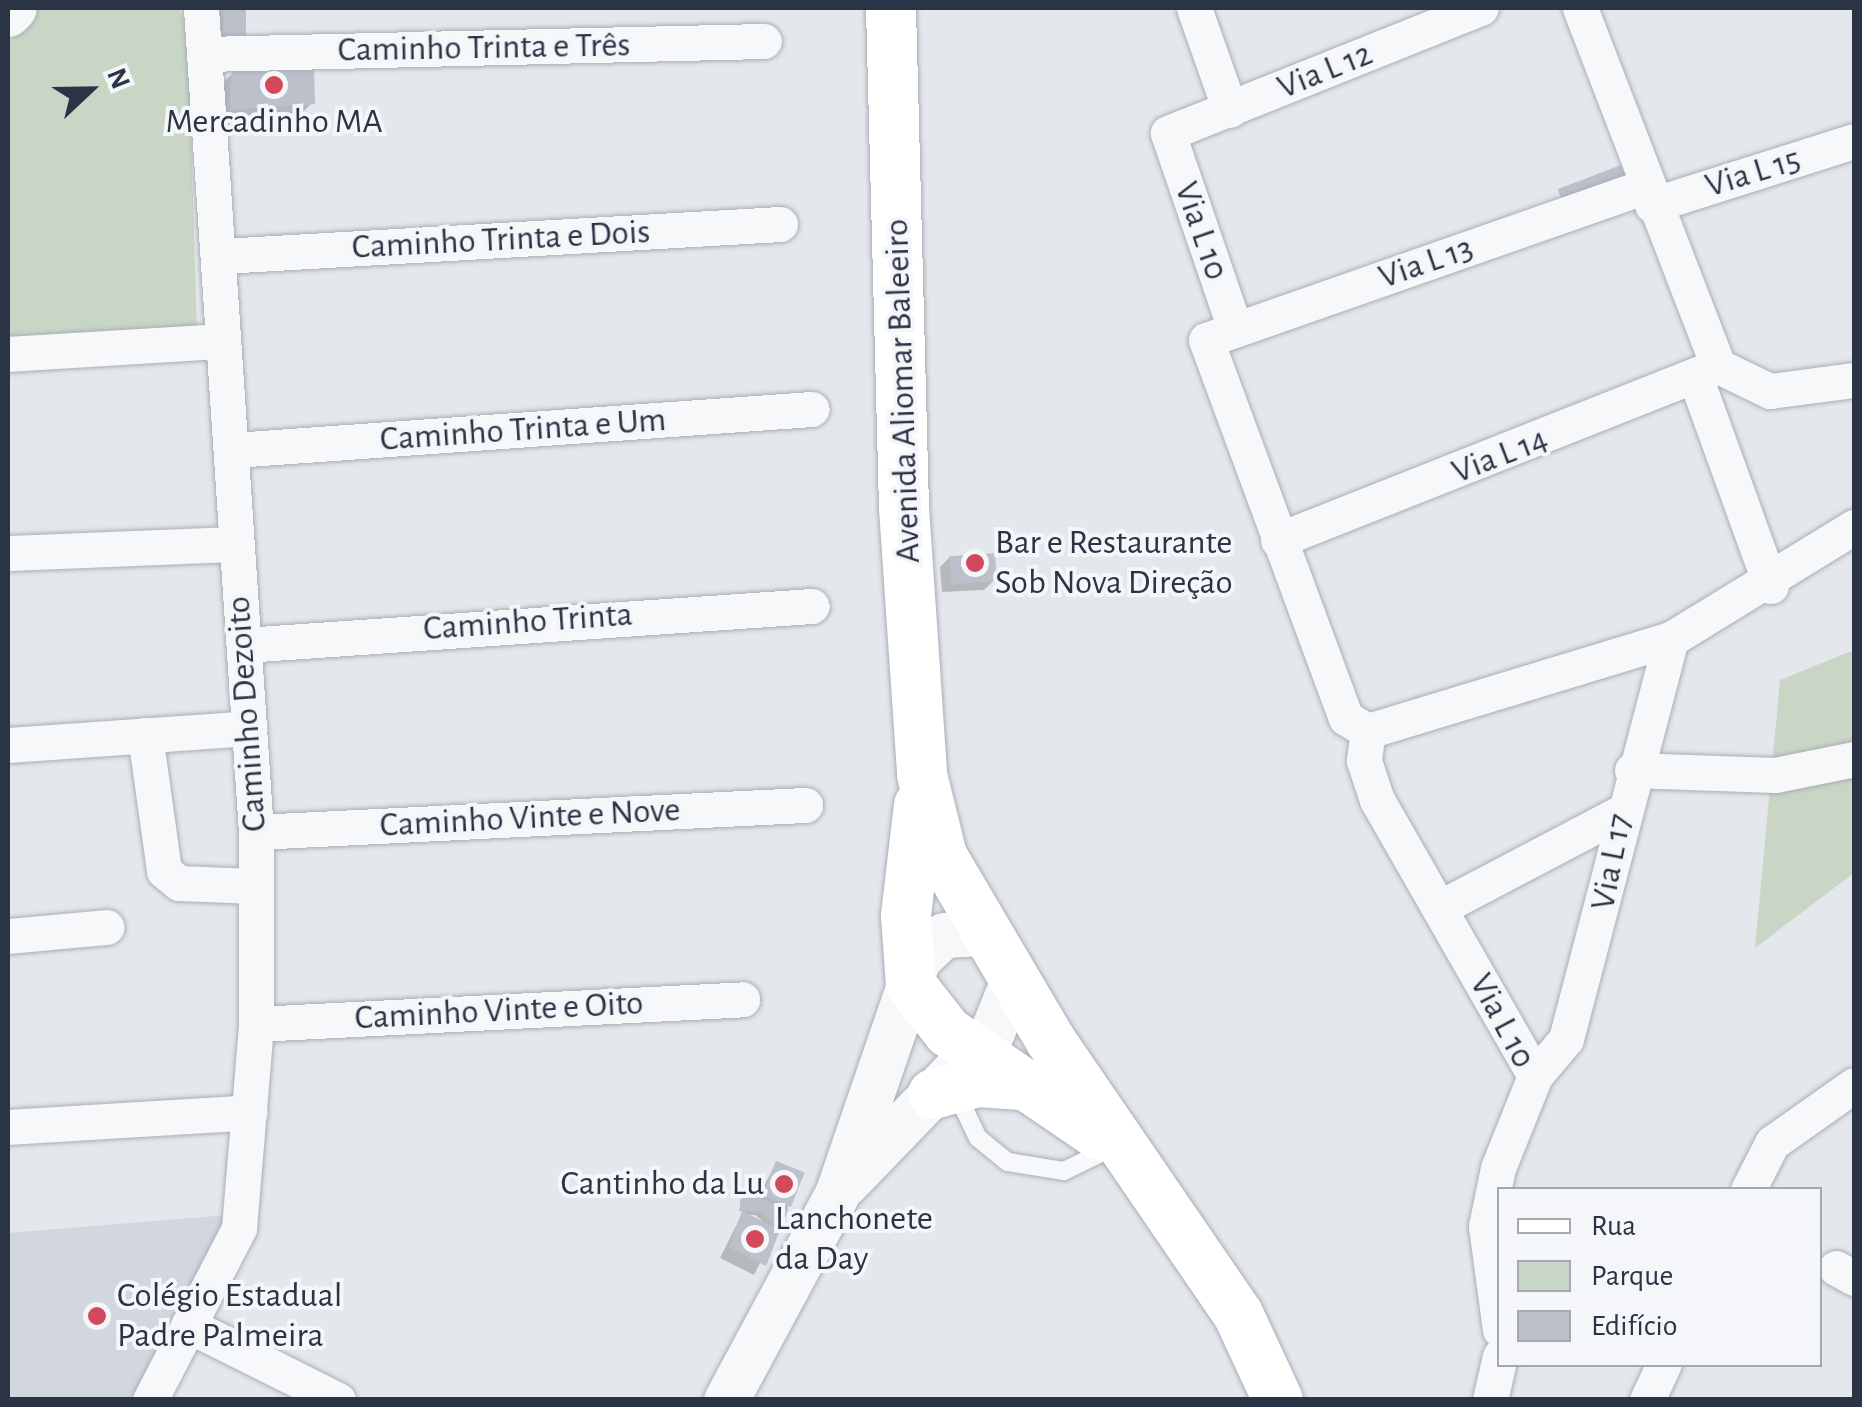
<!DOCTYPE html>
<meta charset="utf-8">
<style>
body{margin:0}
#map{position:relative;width:1862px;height:1407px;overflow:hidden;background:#e4e7ec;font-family:"Alegreya Sans",sans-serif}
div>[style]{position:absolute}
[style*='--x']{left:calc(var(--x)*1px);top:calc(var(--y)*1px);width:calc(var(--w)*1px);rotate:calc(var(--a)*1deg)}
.built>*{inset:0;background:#d2d6de}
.green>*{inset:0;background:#c9d6c5}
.shadow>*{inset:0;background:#0003}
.building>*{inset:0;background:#bbc0ca;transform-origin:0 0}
.roads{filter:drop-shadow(0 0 2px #a9aeb7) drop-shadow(0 0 2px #a9aeb7)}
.service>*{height:18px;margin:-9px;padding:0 9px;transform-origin:9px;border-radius:9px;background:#f7f8fa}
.minor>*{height:35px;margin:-17.5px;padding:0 17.5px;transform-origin:17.5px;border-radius:17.5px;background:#f7f8fa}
.tertiary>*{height:45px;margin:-22.5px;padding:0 22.5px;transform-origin:22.5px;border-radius:22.5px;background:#f7f8fa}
.secondary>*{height:50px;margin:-25px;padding:0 25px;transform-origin:25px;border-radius:25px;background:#fff}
.dots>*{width:28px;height:28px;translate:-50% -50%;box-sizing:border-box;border:5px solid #f4f6f9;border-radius:50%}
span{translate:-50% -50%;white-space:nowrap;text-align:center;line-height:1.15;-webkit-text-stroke:8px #f4f6f9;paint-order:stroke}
.street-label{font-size:35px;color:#2b3445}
.poi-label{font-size:35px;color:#2b3445}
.left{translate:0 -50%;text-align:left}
.right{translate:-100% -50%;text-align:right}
.frame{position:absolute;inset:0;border:10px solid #2b3445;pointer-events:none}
.legend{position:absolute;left:1497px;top:1187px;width:325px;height:180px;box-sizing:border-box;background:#f4f6f9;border:2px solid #a4a8b1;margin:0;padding:12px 18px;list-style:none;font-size:30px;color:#2b3445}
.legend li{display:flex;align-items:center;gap:20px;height:50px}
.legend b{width:50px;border:2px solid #a4a8b1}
.north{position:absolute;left:40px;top:40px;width:100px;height:100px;-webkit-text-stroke:8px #f4f6f9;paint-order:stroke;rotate:68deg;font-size:28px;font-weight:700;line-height:40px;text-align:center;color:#2b3445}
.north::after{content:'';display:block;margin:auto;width:35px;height:45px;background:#2b3445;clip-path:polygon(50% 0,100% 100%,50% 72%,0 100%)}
</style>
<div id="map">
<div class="built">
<div style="clip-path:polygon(240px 1214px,143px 1399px,8px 1400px,8px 1233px)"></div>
</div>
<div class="green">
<div style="clip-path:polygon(8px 8px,178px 8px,188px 29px,197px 335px,8px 343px,8px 43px,41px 11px,25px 23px)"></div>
<div style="clip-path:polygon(1854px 650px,1854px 873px,1755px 948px,1780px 680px)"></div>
</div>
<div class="shadow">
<div style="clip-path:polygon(219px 8px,244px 8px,245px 37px,222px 43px)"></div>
<div style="clip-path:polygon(233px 73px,312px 103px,302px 113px,220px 119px,223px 83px)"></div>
<div style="clip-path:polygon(950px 557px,994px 580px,984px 590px,942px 592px,940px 567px)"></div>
<div style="clip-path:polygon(evenodd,776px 1164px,788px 1208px,754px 1275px,720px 1258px,742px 1214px,740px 1199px,756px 1200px,776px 1164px,743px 1215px,755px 1215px,765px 1223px,764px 1225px,743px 1215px)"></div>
</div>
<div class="building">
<div style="left:223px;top:8px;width:23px;height:32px"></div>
<div style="clip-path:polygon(314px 69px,315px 104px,229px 110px,232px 70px)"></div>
<div style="left:1621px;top:165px;width:22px;height:68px;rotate:69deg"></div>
<div style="left:995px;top:553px;width:28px;height:46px;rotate:86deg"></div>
<div style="left:776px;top:1161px;width:31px;height:37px;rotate:22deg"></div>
<div style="clip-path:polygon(743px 1192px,788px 1210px,781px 1229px,760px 1211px,739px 1211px)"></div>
<div style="clip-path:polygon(742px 1211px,780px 1230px,766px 1266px,729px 1247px)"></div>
</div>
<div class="roads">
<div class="service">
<div style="--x:955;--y:1090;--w:53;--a:64.4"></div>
<div style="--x:978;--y:1138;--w:38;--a:39"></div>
<div style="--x:1008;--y:1162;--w:57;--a:9.1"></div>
<div style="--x:1064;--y:1171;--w:55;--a:-26.1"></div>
</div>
<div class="minor">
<div style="--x:1194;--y:8;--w:108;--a:70.6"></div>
<div style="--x:1580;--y:8;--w:384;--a:68.9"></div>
<div style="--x:1718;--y:366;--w:58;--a:25.7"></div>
<div style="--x:1770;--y:391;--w:85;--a:-7.5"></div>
<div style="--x:204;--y:54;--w:560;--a:-1.33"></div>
<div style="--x:1646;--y:186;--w:466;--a:160.7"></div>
<div style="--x:1206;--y:340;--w:403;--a:69.7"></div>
<div style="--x:1346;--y:718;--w:26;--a:31"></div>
<div style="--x:1368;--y:731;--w:317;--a:-16.9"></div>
<div style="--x:1671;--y:639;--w:215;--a:-31.5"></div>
<div style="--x:1652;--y:205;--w:212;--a:-17.6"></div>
<div style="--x:222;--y:256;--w:559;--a:-3.28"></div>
<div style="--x:1235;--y:329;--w:207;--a:-108.9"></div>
<div style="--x:1168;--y:133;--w:337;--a:-21.8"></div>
<div style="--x:8;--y:354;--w:214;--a:-3.5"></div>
<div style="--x:1697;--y:382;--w:217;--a:70.1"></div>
<div style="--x:234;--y:450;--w:579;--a:-4.06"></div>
<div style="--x:1278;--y:540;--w:473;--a:-21.6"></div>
<div style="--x:8;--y:553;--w:227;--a:-2.3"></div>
<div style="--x:244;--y:645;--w:569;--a:-3.93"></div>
<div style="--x:1368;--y:731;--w:30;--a:98"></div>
<div style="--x:1364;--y:761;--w:41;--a:71.6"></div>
<div style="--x:1377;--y:800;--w:318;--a:60.2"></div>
<div style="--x:145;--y:735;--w:137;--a:82"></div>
<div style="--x:164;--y:871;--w:19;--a:39"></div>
<div style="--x:179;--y:883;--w:76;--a:2.3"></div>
<div style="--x:8;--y:745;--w:242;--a:-4"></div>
<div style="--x:1632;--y:770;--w:143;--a:2"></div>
<div style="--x:1775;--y:775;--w:81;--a:-11.4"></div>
<div style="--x:256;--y:832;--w:550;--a:-2.82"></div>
<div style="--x:1439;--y:908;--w:204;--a:-27.7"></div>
<div style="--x:8;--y:936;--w:99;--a:-5.2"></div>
<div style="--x:256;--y:1024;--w:487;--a:-2.9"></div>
<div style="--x:8;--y:1127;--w:242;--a:-3.5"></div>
<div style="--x:1748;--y:1190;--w:53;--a:-62.9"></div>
<div style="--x:1772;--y:1143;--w:100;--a:-35.3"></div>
<div style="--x:1836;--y:1268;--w:21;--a:29"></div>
<div style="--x:188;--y:1325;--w:168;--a:26.6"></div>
<div style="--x:1500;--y:1330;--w:105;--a:-97.7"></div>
<div style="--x:1486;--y:1226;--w:59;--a:-78.3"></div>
<div style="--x:1498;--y:1168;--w:99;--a:-68.1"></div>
<div style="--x:1535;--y:1076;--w:48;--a:-50"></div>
<div style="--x:1566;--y:1039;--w:414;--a:-75.3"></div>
<div style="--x:150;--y:1400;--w:194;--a:-62.6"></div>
<div style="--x:239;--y:1228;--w:205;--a:-85.2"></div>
<div style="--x:256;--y:1024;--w:192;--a:-90"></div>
<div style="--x:256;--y:832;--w:826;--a:-93.82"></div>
<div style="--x:1490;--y:1400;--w:45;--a:-77.2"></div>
<div style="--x:1647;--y:1400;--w:40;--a:-65"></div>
</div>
<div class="tertiary">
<div style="--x:8;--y:14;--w:8;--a:-45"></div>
<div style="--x:846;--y:1183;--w:210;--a:-46"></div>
<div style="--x:992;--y:1032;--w:56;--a:-68"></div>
<div style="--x:726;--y:1400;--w:234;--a:-61.7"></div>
<div style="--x:837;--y:1194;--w:249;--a:-71"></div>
<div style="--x:918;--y:959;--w:35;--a:-43"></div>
<div style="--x:944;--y:935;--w:40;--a:-2.9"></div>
</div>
<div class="secondary">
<div style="--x:891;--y:8;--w:500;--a:88.51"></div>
<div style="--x:904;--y:508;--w:268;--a:86.1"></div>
<div style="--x:922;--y:775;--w:83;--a:76.1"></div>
<div style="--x:942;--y:856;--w:215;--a:59.5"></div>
<div style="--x:1051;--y:1041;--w:331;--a:55.6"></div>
<div style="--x:1238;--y:1314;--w:95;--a:65.1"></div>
<div style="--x:919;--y:805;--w:112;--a:96.7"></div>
<div style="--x:906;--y:916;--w:69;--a:85.9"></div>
<div style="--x:911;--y:985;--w:60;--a:51.8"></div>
<div style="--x:948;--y:1032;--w:183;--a:34.3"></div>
<div style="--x:933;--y:1094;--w:47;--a:-14.9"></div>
<div style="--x:978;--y:1082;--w:58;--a:3.9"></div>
</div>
</div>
<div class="dots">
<div style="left:274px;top:85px;background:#d1495b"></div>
<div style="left:975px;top:563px;background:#d1495b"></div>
<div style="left:784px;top:1184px;background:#d1495b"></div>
<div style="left:755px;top:1239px;background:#d1495b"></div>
<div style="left:97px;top:1316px;background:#d1495b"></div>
</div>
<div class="street-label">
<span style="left:484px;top:48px;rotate:-1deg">Caminho Trinta e Três</span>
<span style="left:1325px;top:71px;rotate:-22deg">Via L 12</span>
<span style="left:1753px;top:173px;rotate:-17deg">Via L 15</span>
<span style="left:1201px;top:231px;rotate:71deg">Via L 10</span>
<span style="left:501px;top:240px;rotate:-3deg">Caminho Trinta e Dois</span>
<span style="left:1426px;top:263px;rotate:-19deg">Via L 13</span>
<span style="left:903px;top:391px;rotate:-92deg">Avenida Aliomar Baleeiro</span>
<span style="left:523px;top:430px;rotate:-4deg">Caminho Trinta e Um</span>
<span style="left:1500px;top:456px;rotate:-21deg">Via L 14</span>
<span style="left:528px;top:622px;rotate:-4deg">Caminho Trinta</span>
<span style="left:247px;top:714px;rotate:-94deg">Caminho Dezoito</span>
<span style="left:530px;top:818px;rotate:-3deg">Caminho Vinte e Nove</span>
<span style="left:1612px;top:862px;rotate:-79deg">Via L 17</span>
<span style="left:499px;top:1011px;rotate:-3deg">Caminho Vinte e Oito</span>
<span style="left:1502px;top:1021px;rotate:62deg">Via L 10</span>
</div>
<div class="poi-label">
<span style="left:274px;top:122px">Mercadinho MA</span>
<span class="left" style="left:995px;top:563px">Bar e Restaurante<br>Sob Nova Direção</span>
<span class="right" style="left:764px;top:1184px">Cantinho da Lu</span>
<span class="left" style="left:775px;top:1239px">Lanchonete<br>da Day</span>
<span class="left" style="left:117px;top:1316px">Colégio Estadual<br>Padre Palmeira</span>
</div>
<div class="frame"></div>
<ul class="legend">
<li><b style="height:12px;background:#fff"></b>Rua</li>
<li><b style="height:28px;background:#c9d6c5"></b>Parque</li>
<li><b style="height:28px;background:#bbc0ca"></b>Edifício</li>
</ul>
<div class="north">N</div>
</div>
